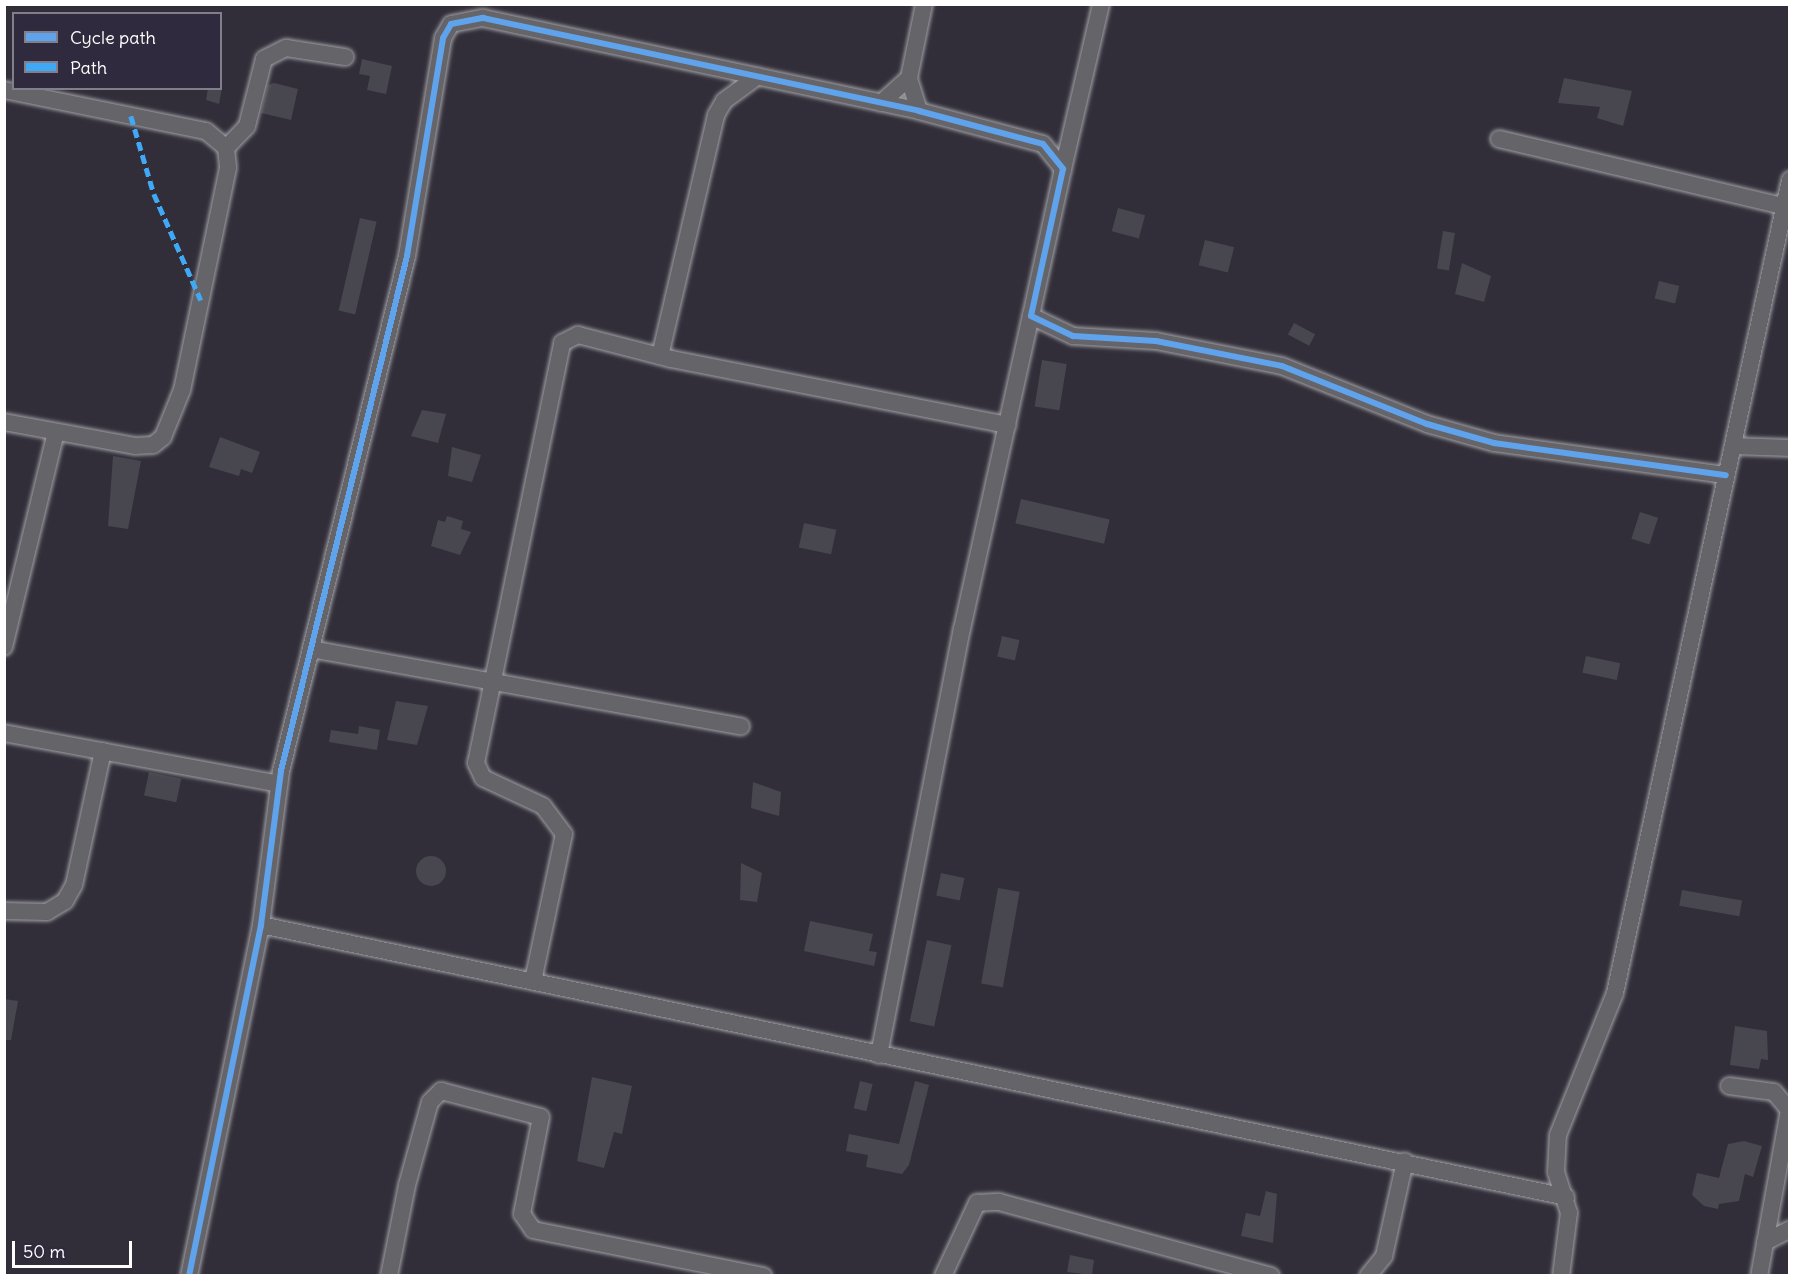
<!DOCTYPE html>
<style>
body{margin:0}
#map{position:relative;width:1794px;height:1280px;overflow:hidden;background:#312e39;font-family:Delius,sans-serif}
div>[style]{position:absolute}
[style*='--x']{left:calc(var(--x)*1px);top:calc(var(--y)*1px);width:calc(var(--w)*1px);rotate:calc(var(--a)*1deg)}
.building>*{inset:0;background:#48464e;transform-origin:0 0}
.round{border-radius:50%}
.roads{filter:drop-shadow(0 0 2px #a2a1a6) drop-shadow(0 0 2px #a2a1a6)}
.minor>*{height:16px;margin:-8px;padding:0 8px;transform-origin:8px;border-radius:8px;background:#656469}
.quiet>*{height:4.5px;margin-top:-2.25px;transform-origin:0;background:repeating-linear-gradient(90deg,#3fa9f5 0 9px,transparent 0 13.5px)}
.cycleway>*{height:6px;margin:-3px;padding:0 3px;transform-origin:3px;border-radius:3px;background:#60a3ed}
span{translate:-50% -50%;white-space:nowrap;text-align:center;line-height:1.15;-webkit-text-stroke:6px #2f2a3d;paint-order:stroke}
.frame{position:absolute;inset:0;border:6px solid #fff;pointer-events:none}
.legend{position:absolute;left:12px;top:12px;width:210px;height:78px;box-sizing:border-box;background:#2f2a3d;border:2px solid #827f8b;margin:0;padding:8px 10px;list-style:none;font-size:18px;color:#fff}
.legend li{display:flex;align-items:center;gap:12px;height:30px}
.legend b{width:30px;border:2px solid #827f8b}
.scale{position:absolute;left:12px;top:1241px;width:120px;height:27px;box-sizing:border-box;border:3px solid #fff;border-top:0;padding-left:8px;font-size:18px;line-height:21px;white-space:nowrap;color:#fff;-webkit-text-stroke:4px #2f2a3d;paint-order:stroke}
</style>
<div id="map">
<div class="building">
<div style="clip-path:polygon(362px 59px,392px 66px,386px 94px,367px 90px,370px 76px,359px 74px)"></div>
<div style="clip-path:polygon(1564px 78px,1632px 91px,1623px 126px,1597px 118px,1600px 107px,1558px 103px)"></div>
<div style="clip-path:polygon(274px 83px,298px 89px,291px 120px,261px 113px,268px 85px)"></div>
<div style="clip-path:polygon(208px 88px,222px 88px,219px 104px,206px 100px)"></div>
<div style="left:1118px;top:208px;width:28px;height:24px;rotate:15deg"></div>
<div style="left:360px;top:218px;width:17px;height:95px;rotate:13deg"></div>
<div style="left:1443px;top:231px;width:12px;height:38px;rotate:9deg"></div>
<div style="left:1205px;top:240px;width:30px;height:26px;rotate:14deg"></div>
<div style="clip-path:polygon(1462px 263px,1491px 276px,1484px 302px,1455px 294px)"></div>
<div style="left:1659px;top:281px;width:21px;height:18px;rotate:14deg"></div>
<div style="left:1294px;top:323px;width:24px;height:13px;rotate:28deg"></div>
<div style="left:1042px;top:360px;width:25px;height:47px;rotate:9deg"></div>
<div style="clip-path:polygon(422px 410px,446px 414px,438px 443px,411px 436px)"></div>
<div style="clip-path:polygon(220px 437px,260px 452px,252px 473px,241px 469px,239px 476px,209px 467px)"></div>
<div style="clip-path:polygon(452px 447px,481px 455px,472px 482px,448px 476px)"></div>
<div style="clip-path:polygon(113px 456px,141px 461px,128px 529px,108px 526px)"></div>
<div style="left:1021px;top:499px;width:91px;height:25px;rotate:13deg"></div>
<div style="left:1640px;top:512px;width:19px;height:28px;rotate:18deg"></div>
<div style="clip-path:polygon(447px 516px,463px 521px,461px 529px,471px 532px,460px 555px,431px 546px,438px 520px,445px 522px)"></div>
<div style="left:804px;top:523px;width:33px;height:25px;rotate:12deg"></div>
<div style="left:1002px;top:636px;width:18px;height:21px;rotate:13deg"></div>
<div style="left:1586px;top:656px;width:35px;height:17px;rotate:12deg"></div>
<div style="clip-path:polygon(396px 701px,428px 706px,417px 745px,387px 740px)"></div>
<div style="clip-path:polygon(359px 726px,380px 730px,377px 750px,329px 742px,331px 730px,358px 734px)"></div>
<div style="left:149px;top:772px;width:33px;height:24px;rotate:12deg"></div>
<div style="clip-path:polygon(753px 782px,781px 792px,779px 816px,751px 808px)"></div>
<div class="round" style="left:416px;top:856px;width:30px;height:30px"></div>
<div style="clip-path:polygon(741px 863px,762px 873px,757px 902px,740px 900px)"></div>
<div style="left:941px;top:873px;width:24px;height:23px;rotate:12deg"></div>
<div style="left:998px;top:888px;width:22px;height:97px;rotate:10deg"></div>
<div style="left:1682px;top:890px;width:61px;height:16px;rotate:10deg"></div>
<div style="clip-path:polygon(810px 921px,873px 934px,869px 951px,877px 952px,874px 966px,804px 951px)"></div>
<div style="left:927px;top:940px;width:25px;height:83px;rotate:12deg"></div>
<div style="clip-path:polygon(4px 999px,18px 1001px,11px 1040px,4px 1040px)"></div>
<div style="clip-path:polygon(1735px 1026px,1767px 1031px,1768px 1060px,1761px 1059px,1759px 1069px,1730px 1065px)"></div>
<div style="clip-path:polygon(592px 1077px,632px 1086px,622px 1134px,614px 1132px,604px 1168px,577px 1161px)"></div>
<div style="left:860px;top:1081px;width:13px;height:28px;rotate:13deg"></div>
<div style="clip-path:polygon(915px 1081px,929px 1085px,909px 1165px,902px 1174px,866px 1167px,868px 1155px,846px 1151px,849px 1134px,899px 1144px)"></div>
<div style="clip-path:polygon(1744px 1141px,1762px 1146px,1753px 1177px,1745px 1174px,1739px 1201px,1719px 1204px,1718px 1209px,1704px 1206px,1692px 1195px,1697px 1173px,1719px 1178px,1728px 1144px)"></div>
<div style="clip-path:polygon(1266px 1191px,1277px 1194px,1273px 1243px,1241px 1236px,1246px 1213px,1260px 1216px)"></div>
<div style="clip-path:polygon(1070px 1255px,1094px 1260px,1092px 1275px,1067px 1272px)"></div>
</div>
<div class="roads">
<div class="minor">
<div style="--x:4;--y:90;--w:206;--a:11.5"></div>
<div style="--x:206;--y:131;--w:26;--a:40"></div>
<div style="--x:226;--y:148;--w:20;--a:84"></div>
<div style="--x:228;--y:168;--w:227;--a:101.7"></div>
<div style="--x:182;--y:390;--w:51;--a:112"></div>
<div style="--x:163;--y:437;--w:13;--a:141"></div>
<div style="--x:153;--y:445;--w:18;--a:177"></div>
<div style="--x:135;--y:446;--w:133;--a:-169.6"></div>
<div style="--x:881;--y:103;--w:38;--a:-42"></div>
<div style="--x:919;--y:111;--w:34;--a:-107"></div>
<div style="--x:909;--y:78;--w:76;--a:-78.5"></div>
<div style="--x:1499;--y:139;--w:292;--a:13.3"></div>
<div style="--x:226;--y:148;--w:30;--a:-46"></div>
<div style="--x:247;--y:126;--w:69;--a:-75.8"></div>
<div style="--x:264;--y:59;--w:25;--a:-27"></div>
<div style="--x:286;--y:48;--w:60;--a:8.7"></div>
<div style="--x:1063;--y:169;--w:169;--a:-77"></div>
<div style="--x:660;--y:356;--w:247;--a:-76.9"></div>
<div style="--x:716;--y:115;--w:16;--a:-60"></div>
<div style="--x:724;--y:101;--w:42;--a:-36.3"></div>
<div style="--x:1733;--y:446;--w:57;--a:2"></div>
<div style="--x:4;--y:647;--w:221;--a:-76.4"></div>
<div style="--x:311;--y:649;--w:437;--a:10.2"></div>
<div style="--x:4;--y:733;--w:280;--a:10.5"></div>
<div style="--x:4;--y:911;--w:43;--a:1.3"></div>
<div style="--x:47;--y:912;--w:21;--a:-31"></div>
<div style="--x:65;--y:901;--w:18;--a:-61"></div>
<div style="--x:74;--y:885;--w:137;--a:-77.8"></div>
<div style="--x:261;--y:925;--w:1333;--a:11.77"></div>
<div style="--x:533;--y:981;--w:150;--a:-78.1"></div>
<div style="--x:564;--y:834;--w:35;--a:-127"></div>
<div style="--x:543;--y:806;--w:66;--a:-155"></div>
<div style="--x:483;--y:778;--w:17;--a:-115"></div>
<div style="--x:476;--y:763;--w:429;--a:-78.4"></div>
<div style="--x:562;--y:343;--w:18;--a:-27"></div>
<div style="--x:578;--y:335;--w:96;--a:14.5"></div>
<div style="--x:671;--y:359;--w:343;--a:11.1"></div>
<div style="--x:879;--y:1055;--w:434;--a:-79"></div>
<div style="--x:962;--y:629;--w:321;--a:-77.6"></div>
<div style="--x:1729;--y:1086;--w:45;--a:7.6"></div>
<div style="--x:1774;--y:1092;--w:23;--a:50"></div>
<div style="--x:1789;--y:1110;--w:169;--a:100.2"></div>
<div style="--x:1765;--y:1242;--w:28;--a:-27"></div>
<div style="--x:189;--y:1276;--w:358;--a:-78.4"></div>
<div style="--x:261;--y:925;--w:155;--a:-82.6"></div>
<div style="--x:281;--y:771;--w:530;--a:-76.25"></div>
<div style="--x:407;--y:256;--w:221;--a:-80.6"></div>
<div style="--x:443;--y:38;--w:16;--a:-60"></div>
<div style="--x:451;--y:24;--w:33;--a:-11"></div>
<div style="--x:483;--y:18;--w:446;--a:12"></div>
<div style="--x:919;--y:111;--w:128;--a:14.9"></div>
<div style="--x:1043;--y:144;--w:32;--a:51"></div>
<div style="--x:1063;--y:169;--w:150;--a:102.3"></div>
<div style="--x:1031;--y:316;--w:47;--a:25.5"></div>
<div style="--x:1073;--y:336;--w:83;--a:3.4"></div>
<div style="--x:1156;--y:341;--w:128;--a:11.2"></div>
<div style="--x:1282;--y:366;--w:156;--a:21.8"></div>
<div style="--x:1427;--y:424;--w:70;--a:15.8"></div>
<div style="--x:1494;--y:443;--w:234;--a:7.9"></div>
<div style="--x:389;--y:1276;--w:93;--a:-78.8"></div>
<div style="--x:407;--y:1185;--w:86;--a:-74.5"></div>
<div style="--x:430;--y:1102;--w:16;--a:-45"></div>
<div style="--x:441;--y:1091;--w:103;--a:14.6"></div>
<div style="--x:541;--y:1117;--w:99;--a:101.1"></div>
<div style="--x:522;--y:1214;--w:19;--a:55"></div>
<div style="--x:533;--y:1230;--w:235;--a:11.3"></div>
<div style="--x:943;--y:1276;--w:81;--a:-65"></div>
<div style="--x:977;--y:1203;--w:22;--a:-3"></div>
<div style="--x:999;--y:1202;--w:282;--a:15.2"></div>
<div style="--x:1368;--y:1276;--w:26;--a:-51"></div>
<div style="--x:1384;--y:1256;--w:97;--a:-77.5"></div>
<div style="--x:1561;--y:1276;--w:64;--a:-82.8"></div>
<div style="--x:1569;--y:1213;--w:43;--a:-107.6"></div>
<div style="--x:1556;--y:1172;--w:37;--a:-87"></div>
<div style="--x:1558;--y:1135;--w:153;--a:-68.1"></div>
<div style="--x:1615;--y:993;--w:832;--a:-77.85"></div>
</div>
</div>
<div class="quiet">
<div style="--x:131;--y:116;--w:81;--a:73.6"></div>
<div style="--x:154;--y:194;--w:116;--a:66.1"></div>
</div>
<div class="cycleway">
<div style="--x:189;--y:1276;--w:358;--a:-78.4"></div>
<div style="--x:261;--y:925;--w:155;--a:-82.6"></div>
<div style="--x:281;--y:771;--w:530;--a:-76.25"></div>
<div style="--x:407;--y:256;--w:221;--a:-80.6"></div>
<div style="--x:443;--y:38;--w:16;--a:-60"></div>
<div style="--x:451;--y:24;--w:33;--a:-11"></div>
<div style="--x:483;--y:18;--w:446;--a:12"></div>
<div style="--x:919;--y:111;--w:128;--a:14.9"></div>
<div style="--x:1043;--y:144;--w:32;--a:51"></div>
<div style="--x:1063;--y:169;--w:150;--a:102.3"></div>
<div style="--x:1031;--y:316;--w:47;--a:25.5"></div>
<div style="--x:1073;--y:336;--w:83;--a:3.4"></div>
<div style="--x:1156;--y:341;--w:128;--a:11.2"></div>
<div style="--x:1282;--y:366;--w:156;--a:21.8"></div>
<div style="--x:1427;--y:424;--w:70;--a:15.8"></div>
<div style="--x:1494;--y:443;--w:234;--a:7.9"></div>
</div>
<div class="frame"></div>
<ul class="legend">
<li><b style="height:8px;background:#60a3ed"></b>Cycle path</li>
<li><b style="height:8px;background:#3fa9f5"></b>Path</li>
</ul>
<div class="scale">50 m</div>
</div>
